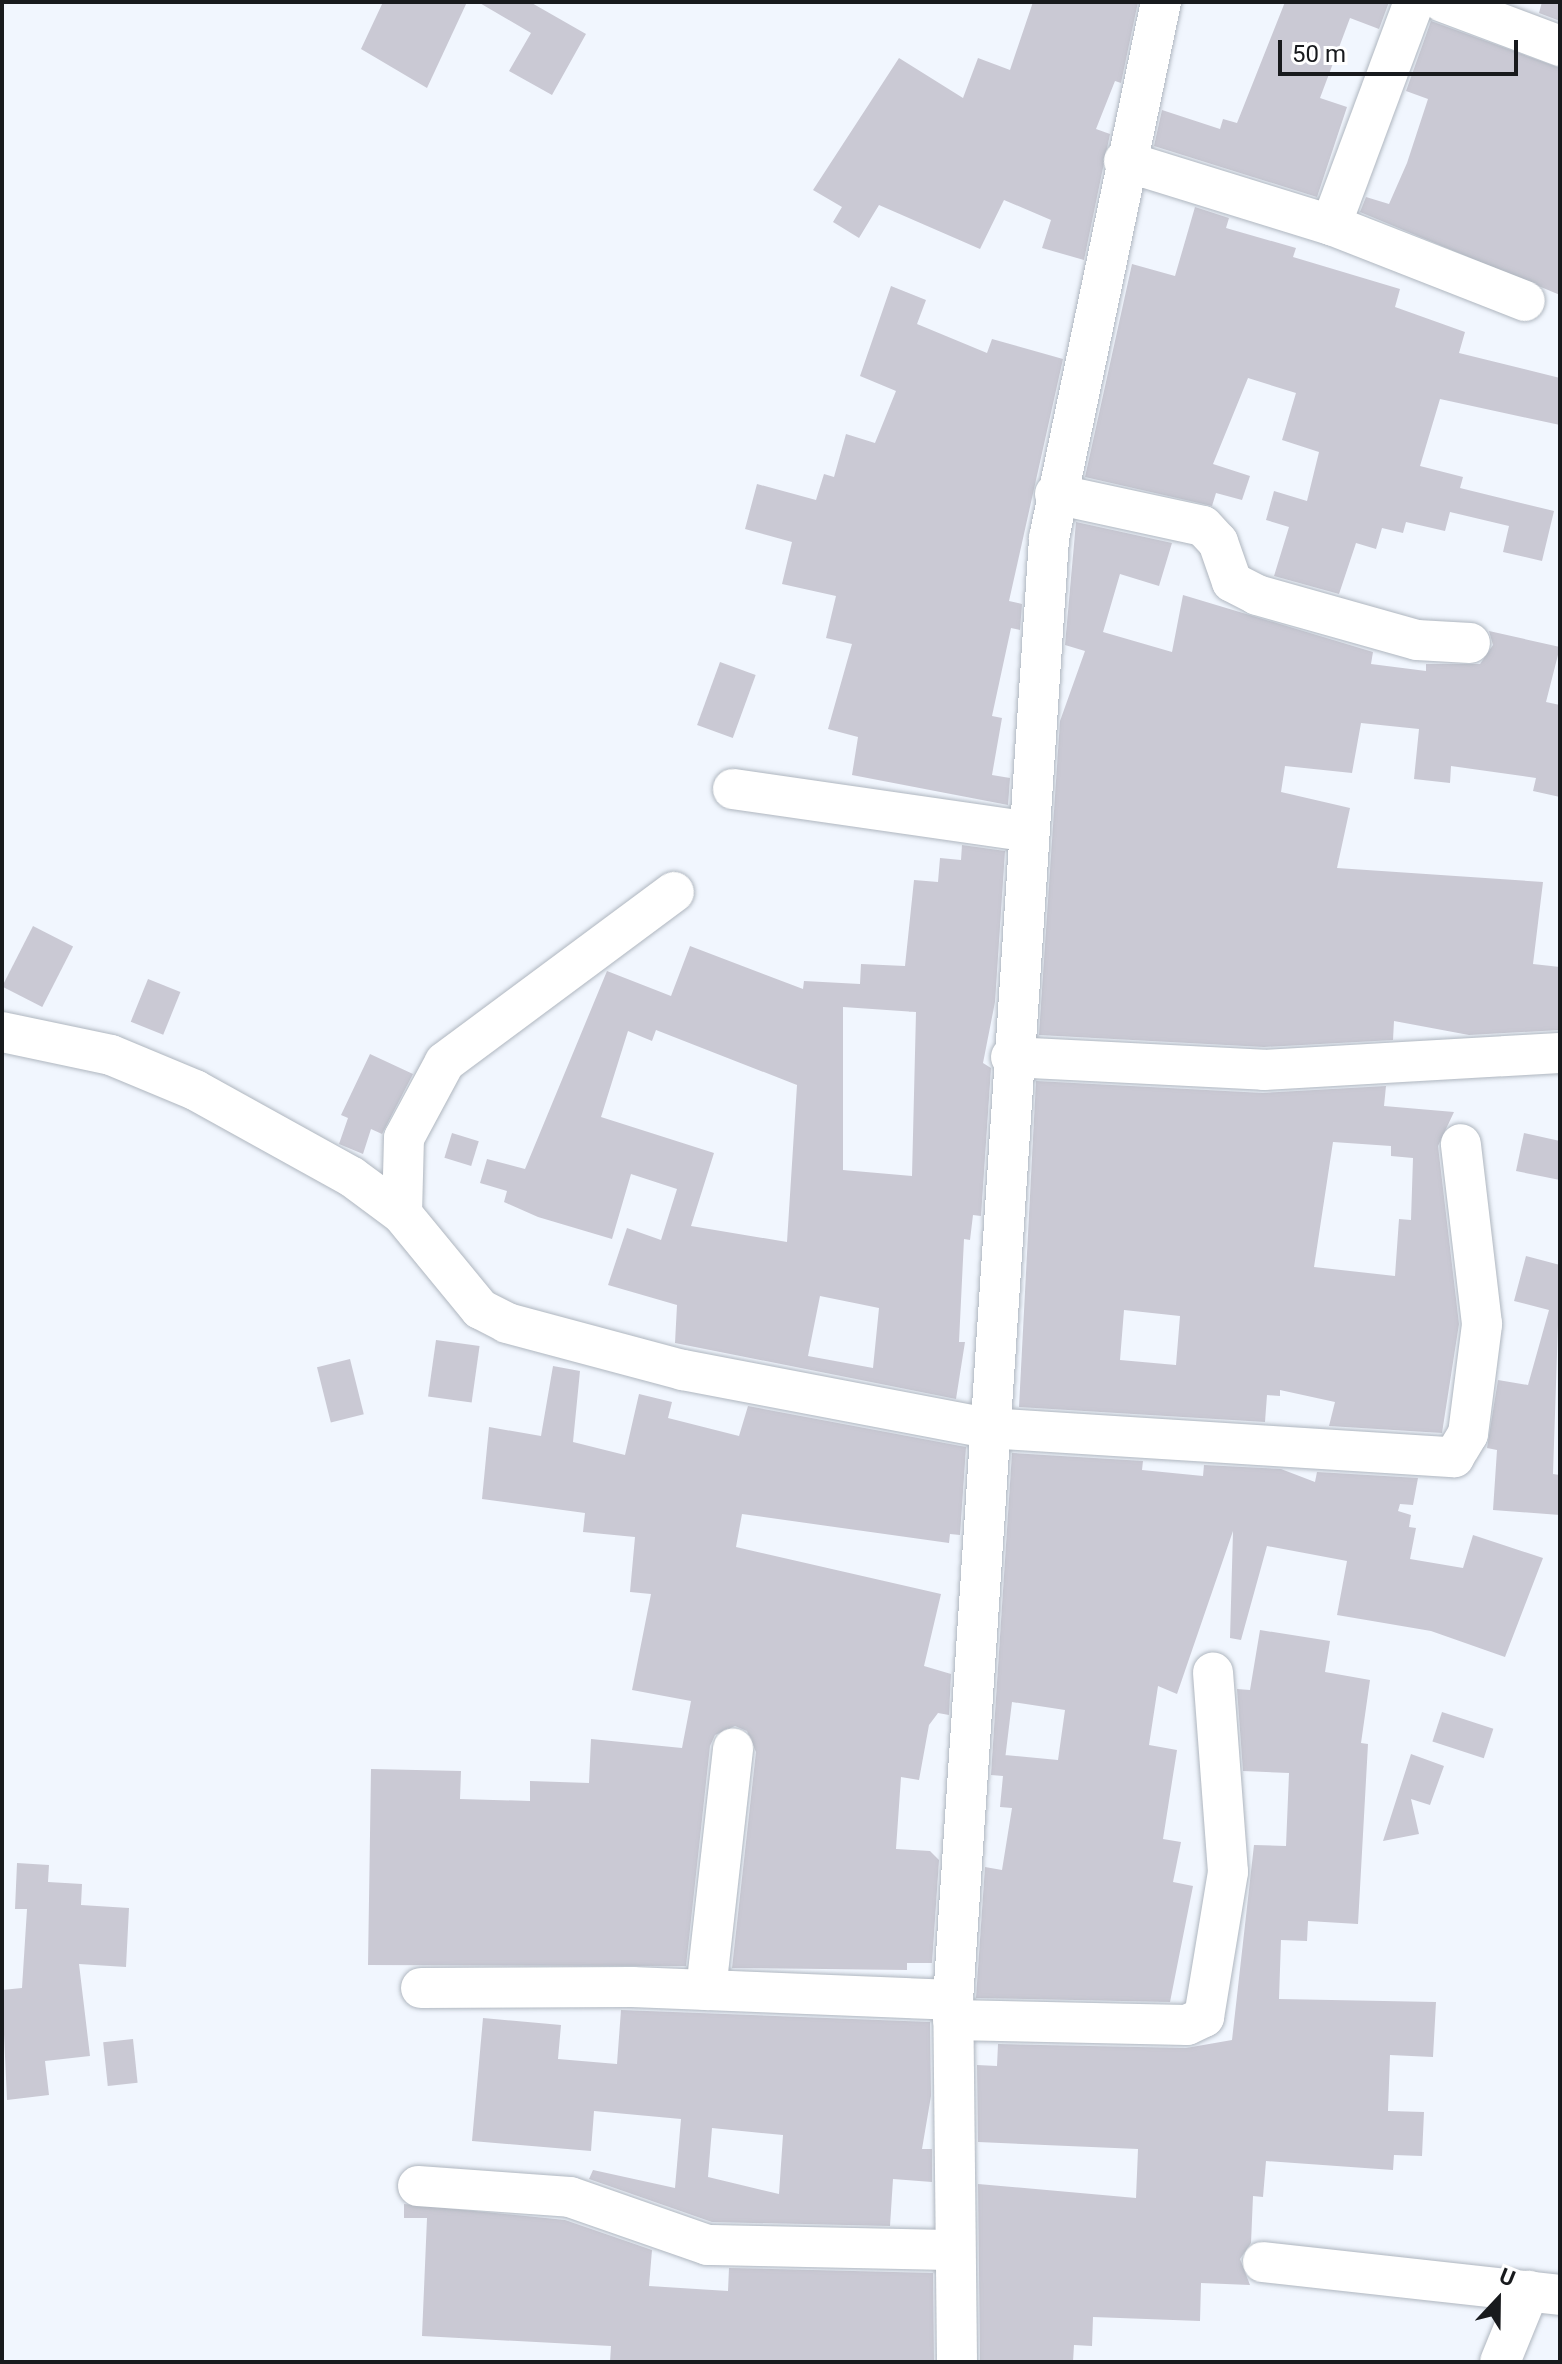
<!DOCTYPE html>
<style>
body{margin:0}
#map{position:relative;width:1562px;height:2364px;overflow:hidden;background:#f1f6fe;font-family:Roboto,sans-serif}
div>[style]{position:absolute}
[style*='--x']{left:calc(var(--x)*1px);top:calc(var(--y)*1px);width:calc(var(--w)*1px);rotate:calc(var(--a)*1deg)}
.building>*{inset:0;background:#cac9d4;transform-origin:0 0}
.roads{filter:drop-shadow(0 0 2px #afb6bf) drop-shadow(0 0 2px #afb6bf)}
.minor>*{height:40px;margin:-20px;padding:0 20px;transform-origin:20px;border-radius:20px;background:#fff}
span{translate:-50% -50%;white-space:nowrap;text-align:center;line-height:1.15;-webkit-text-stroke:7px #fff;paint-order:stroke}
.frame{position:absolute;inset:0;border:4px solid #181a1d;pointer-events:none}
.north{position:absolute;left:1458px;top:2260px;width:80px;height:80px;-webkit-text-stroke:6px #fff;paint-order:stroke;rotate:22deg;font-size:22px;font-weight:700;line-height:32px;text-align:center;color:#181a1d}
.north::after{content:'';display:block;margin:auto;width:28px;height:36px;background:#181a1d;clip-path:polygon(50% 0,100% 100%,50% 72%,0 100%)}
.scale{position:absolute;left:1278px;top:40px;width:240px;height:36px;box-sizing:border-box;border:4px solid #181a1d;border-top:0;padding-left:10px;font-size:24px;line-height:28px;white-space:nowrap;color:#181a1d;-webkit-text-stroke:6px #fff;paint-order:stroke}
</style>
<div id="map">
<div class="building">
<div style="clip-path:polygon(383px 2px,467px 2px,427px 88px,361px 49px)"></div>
<div style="clip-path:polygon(478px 2px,530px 2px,586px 34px,552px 95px,509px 71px,531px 33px)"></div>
<div style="clip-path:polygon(1033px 2px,1138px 2px,1121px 83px,1115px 81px,1096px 129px,1110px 134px,1084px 260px,1042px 248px,1051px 220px,1004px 200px,980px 249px,879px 205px,859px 238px,833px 222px,842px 207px,813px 190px,899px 58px,963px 98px,978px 58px,1010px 70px)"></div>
<div style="clip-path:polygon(1285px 2px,1389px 2px,1379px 29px,1350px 18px,1320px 98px,1347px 107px,1317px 197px,1154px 146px,1162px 110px,1220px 129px,1223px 119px,1237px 123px)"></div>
<div style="clip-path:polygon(1542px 2px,1560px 2px,1560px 21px,1539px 13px)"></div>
<div style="clip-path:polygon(1431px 21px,1560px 68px,1560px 295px,1360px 212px,1366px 197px,1389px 204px,1407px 163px,1428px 99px,1406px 91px)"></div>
<div style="clip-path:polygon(1195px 207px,1229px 218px,1226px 228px,1296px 248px,1293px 257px,1400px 289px,1395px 307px,1465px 332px,1459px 353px,1560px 378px,1560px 425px,1440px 399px,1420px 466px,1463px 477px,1460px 488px,1554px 511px,1542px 561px,1503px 552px,1509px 526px,1450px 512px,1445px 531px,1406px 522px,1403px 533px,1382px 528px,1376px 549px,1356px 543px,1339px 594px,1274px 576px,1289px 527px,1266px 520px,1274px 491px,1307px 501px,1319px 452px,1282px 440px,1296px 393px,1248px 378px,1213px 464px,1250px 476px,1242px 500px,1216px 493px,1212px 506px,1085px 477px,1132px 264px,1175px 276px)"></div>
<div style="clip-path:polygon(891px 286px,926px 300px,917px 324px,987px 353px,992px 339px,1063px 359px,1009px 601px,1022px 604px,1020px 630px,1011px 628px,992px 716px,1002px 718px,992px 775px,1010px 778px,1008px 805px,852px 775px,858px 737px,828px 729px,852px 644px,826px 638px,836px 596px,782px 584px,792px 542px,745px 529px,757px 484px,816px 500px,824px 474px,834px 477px,846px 434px,875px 443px,896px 391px,860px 376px)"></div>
<div style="clip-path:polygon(1076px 522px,1172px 543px,1159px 586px,1120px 574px,1103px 632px,1172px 652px,1183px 595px,1373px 652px,1371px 664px,1426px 671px,1426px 664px,1480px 664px,1493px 645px,1489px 631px,1560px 647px,1546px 702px,1560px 705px,1560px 797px,1533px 791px,1536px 778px,1451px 766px,1450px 783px,1414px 779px,1419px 729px,1361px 723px,1352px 773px,1285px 766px,1281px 792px,1350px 808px,1337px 868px,1543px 882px,1533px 964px,1560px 967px,1560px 1030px,1469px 1035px,1394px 1021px,1393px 1040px,1264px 1047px,1039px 1035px,1060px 721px,1085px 651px,1065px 645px)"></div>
<div style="left:720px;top:662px;width:38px;height:67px;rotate:20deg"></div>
<div style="clip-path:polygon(evenodd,962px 845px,1005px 851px,995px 1002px,983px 1063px,991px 1068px,981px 1216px,973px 1215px,970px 1240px,964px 1239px,959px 1342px,965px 1342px,956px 1399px,675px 1343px,677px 1305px,608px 1285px,627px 1228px,661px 1240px,677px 1189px,631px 1174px,612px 1239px,538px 1217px,504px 1202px,507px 1191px,480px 1183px,487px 1159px,525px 1169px,607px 971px,671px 996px,690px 946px,803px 989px,804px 981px,860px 984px,861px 964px,905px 966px,914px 880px,938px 882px,940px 858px,961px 860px,962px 845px,843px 1007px,916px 1012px,912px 1176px,843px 1170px,843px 1007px,962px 845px,656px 1030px,797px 1085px,787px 1242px,691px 1226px,714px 1153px,601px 1117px,628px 1031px,652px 1041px,656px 1030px,962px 845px,820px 1296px,879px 1308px,873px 1368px,808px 1356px,820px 1296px)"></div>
<div style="left:33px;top:926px;width:45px;height:68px;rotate:27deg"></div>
<div style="left:148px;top:979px;width:35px;height:46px;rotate:22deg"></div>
<div style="clip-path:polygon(370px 1054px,413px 1074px,382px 1134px,371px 1129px,363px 1154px,339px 1144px,348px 1118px,341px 1115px)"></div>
<div style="clip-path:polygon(evenodd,1036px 1081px,1263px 1093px,1386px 1086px,1384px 1106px,1454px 1112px,1438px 1146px,1459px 1324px,1442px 1433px,1329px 1426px,1335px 1402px,1280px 1390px,1280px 1396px,1267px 1395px,1265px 1422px,1019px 1407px,1036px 1081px,1333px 1142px,1391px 1146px,1391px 1156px,1413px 1158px,1411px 1220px,1399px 1219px,1395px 1276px,1314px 1267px,1333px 1142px,1036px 1081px,1124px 1310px,1180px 1316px,1176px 1365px,1120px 1360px,1124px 1310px)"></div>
<div style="left:452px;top:1133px;width:28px;height:26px;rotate:17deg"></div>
<div style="clip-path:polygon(1524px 1133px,1560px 1141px,1560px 1180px,1516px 1171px)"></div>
<div style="clip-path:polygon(1526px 1256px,1560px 1265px,1553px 1474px,1560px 1475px,1560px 1515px,1493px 1510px,1497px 1450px,1487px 1448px,1498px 1380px,1528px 1385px,1549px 1310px,1514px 1301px)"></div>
<div style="left:436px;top:1340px;width:44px;height:57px;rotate:8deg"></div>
<div style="left:350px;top:1359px;width:57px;height:34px;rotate:76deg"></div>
<div style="clip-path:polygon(553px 1366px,580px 1371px,573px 1442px,625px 1455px,639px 1394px,672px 1402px,668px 1418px,739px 1436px,748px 1406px,966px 1447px,960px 1535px,950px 1534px,949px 1543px,742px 1514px,736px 1547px,941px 1594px,924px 1666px,951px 1674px,949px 1715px,938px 1713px,929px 1725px,919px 1780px,901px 1777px,896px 1849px,930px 1851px,939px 1860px,932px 1963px,907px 1963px,907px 1970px,732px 1968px,756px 1752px,747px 1731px,735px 1726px,715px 1735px,710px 1746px,686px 1966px,368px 1965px,371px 1769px,461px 1771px,460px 1799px,530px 1801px,530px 1781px,589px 1783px,591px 1739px,682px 1748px,691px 1701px,632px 1690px,651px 1594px,630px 1592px,635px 1537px,583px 1532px,585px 1513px,482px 1499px,489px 1427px,541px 1436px)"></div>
<div style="clip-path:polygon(1012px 1453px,1143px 1461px,1142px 1470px,1203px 1476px,1204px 1465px,1281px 1469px,1315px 1482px,1317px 1472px,1418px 1478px,1413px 1505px,1400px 1504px,1398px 1511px,1411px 1515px,1409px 1527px,1416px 1528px,1410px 1559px,1463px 1568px,1473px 1535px,1543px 1558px,1505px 1657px,1431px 1631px,1337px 1615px,1347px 1561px,1267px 1546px,1241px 1640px,1230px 1638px,1233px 1531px,1177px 1694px,1158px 1686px,1149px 1745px,1177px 1750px,1163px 1839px,1181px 1842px,1173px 1882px,1193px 1886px,1170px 2002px,976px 1998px,985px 1867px,1002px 1870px,1012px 1808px,1000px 1807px,1005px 1755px,1058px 1760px,1065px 1710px,1012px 1702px,1003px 1776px,991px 1775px)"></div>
<div style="clip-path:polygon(1260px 1630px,1330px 1641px,1325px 1672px,1370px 1680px,1361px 1743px,1368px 1744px,1358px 1924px,1308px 1921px,1307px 1941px,1281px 1940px,1279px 1999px,1436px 2002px,1433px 2057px,1390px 2055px,1388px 2111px,1424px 2112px,1422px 2156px,1394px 2155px,1393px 2170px,1266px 2161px,1263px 2197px,1253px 2196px,1251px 2243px,1240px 2259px,1250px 2285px,1201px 2283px,1200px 2321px,1093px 2317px,1092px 2346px,1074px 2345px,1073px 2362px,980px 2362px,978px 2184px,1136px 2198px,1138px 2149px,978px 2142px,977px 2065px,997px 2066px,998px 2044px,1186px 2048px,1232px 2040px,1254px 1845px,1286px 1846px,1289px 1773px,1243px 1771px,1237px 1689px,1250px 1690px)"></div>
<div style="left:1442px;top:1712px;width:54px;height:31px;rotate:18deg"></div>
<div style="clip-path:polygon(1411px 1754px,1444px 1766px,1430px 1805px,1411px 1799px,1419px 1834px,1383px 1841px)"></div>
<div style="clip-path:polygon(17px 1863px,49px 1865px,48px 1882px,82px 1884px,81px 1905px,129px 1908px,126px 1967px,79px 1964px,90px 2056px,45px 2061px,49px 2095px,7px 2100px,2px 1990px,22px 1988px,27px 1909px,15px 1909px)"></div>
<div style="clip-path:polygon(evenodd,621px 2010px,930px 2022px,931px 2096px,922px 2149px,932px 2149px,932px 2182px,893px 2179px,890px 2226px,712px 2222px,589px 2179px,593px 2170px,675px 2188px,681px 2119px,594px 2111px,591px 2151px,472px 2141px,483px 2018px,561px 2025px,558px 2059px,617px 2064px,621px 2010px,712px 2128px,783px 2135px,779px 2194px,708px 2177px,712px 2128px)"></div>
<div style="left:133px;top:2039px;width:44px;height:30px;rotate:84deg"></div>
<div style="clip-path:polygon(404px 2204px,565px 2220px,652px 2250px,649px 2286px,728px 2291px,729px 2268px,933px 2273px,934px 2362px,610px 2362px,611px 2346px,422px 2336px,427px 2218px,404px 2218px)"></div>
</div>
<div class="roads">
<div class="minor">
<div style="--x:1443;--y:2;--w:125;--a:20.6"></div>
<div style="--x:1124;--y:161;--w:217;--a:17.2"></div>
<div style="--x:1331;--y:225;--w:208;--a:21.4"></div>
<div style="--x:1331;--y:225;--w:238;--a:-69.6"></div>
<div style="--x:1055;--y:494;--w:151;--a:12.2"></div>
<div style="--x:1203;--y:526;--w:22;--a:47"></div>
<div style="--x:1218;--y:542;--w:42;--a:70.7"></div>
<div style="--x:1232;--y:582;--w:28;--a:27"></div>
<div style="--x:1257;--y:595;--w:166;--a:15.7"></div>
<div style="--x:1417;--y:640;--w:53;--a:3.2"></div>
<div style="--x:733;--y:789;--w:295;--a:8.2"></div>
<div style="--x:2;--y:1032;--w:111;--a:11.9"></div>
<div style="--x:111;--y:1055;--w:91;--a:22.6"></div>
<div style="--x:195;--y:1090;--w:179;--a:29"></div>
<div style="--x:352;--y:1177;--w:62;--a:36.5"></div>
<div style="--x:402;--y:1214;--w:123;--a:50.6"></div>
<div style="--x:480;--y:1309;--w:30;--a:27"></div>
<div style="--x:507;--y:1323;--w:182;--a:15"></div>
<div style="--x:683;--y:1370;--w:309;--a:10.8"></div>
<div style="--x:987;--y:1428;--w:468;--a:3.6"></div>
<div style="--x:1454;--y:1457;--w:27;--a:-59"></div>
<div style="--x:1468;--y:1434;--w:111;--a:-82.7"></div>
<div style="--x:1482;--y:1324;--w:181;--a:-96.7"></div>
<div style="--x:1011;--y:1057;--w:253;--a:2.9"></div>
<div style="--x:1264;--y:1070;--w:296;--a:-3.3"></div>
<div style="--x:402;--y:1214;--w:76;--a:-88.5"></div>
<div style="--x:404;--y:1138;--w:86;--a:-61.7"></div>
<div style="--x:445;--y:1062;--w:285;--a:-36.6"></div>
<div style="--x:421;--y:1988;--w:211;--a:-0.3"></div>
<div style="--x:632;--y:1987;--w:321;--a:2.3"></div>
<div style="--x:706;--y:1990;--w:243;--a:-83.6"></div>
<div style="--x:953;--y:2020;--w:234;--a:1.2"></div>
<div style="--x:1187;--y:2025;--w:19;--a:-25"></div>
<div style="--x:1204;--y:2017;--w:147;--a:-80.6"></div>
<div style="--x:1228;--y:1872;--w:200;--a:-94.3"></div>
<div style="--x:418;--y:2186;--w:152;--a:4.1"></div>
<div style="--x:570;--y:2197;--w:146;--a:19.2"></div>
<div style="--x:708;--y:2245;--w:245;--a:1.2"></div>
<div style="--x:1263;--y:2262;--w:299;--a:6.3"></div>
<div style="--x:957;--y:2362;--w:362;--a:-90.6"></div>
<div style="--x:953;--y:2000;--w:1465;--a:-86.24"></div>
<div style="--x:1049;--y:538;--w:548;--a:-78.2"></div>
<div style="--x:1500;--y:2362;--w:77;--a:-67.8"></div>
</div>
</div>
<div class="frame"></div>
<div class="north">U</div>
<div class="scale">50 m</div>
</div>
